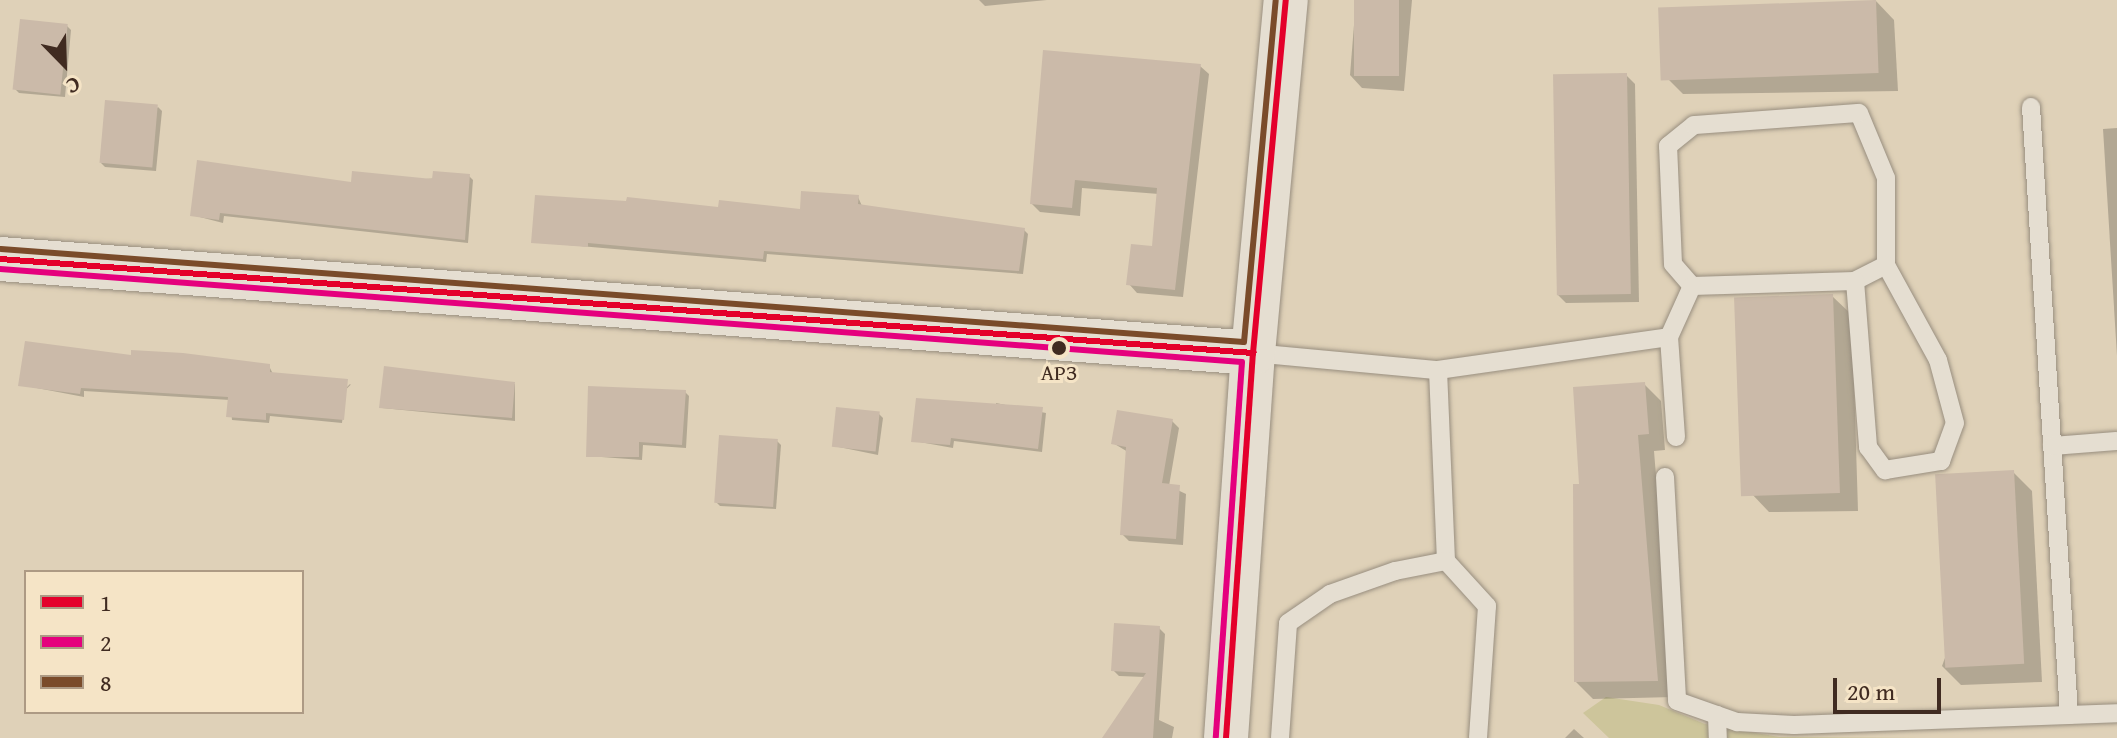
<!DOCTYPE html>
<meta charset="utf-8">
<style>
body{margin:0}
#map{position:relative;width:2117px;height:738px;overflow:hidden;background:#dfd1b8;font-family:"Gentium Book Plus",serif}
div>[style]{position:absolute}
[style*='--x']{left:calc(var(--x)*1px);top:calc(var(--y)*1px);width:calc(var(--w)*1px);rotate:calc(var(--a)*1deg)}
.green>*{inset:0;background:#cdc59b}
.shadow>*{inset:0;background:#0003;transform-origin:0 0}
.building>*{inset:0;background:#cbbaa9;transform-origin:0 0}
.roads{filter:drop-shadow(0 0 2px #988e7f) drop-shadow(0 0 2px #988e7f)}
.service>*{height:18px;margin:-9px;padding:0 9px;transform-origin:9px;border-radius:9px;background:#e5ded1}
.secondary>*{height:44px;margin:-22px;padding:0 22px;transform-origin:22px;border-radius:22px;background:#e5ded1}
.bus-1>*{height:6px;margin:-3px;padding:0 3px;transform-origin:3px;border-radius:3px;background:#e4002b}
.bus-2>*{height:6px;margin:-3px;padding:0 3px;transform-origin:3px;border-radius:3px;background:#e5007d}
.bus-3>*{height:6px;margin:-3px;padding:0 3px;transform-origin:3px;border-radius:3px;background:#7a4b2a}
.dots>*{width:22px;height:22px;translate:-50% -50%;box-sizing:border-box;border:4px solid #f5e4c6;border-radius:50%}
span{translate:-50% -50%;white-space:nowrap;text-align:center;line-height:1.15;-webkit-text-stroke:6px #f5e4c6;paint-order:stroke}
.bus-label{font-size:22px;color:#402b21}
.legend{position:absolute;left:24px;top:570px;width:280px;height:144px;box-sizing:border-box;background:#f5e4c6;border:2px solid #ad9a84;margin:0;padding:10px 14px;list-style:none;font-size:24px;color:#402b21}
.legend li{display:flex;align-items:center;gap:16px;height:40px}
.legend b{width:40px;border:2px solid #ad9a84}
.north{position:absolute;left:24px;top:24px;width:80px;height:80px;-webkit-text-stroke:6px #f5e4c6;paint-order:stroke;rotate:157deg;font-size:22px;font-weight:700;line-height:32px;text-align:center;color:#402b21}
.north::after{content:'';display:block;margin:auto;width:28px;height:36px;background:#402b21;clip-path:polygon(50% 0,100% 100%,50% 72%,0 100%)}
.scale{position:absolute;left:1833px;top:678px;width:108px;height:36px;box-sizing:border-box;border:4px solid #402b21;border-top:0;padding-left:10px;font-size:24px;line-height:28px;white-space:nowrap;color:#402b21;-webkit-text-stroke:6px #f5e4c6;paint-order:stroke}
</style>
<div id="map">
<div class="green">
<div style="clip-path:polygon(1606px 697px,1659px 705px,1705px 724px,1779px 737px,1920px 738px,1609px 738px,1583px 713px)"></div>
</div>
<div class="shadow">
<div style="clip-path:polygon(979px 0,1047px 0,985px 6px)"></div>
<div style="clip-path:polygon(1356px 0,1412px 0,1404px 91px,1362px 88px,1350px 75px)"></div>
<div style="clip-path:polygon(1875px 0,1894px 20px,1898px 91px,1683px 94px,1664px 75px)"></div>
<div style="clip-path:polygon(67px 26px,71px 30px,65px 97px,19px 93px,15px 89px)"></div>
<div style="clip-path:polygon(1200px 66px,1209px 74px,1183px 297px,1137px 293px,1129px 284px,1154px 248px,1159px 194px,1082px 188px,1080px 216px,1040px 212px,1032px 204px)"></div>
<div style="clip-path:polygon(1626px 75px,1635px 84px,1639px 302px,1566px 303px,1557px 294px)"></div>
<div style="clip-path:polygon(158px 107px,162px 111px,156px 171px,105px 167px,101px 163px)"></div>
<div style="clip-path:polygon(2117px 128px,2117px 356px,2103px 129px)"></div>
<div style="clip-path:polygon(469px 176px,473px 180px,468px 243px,224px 216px,223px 223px,192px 215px,353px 184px)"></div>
<div style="clip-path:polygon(858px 197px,862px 206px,1024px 230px,1028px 234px,1023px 274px,767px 254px,766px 262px,533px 242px,720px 209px,802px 211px)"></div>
<div style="clip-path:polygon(1832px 296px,1852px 315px,1858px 511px,1769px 512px,1750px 492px)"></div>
<div style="clip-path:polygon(133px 357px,269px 366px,273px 374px,347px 381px,342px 423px,270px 416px,269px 423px,232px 420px,230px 400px,84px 391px,84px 397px,21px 385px)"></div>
<div style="left:350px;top:384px;width:1px;height:39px;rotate:45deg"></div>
<div style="clip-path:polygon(515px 384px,515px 421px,382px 408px)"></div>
<div style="clip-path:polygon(1644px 384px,1661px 401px,1665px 450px,1654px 451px,1674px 697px,1593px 699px,1576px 682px,1581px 486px)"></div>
<div style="clip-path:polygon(685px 392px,689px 396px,686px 448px,643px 445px,642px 460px,588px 456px)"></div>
<div style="clip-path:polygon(996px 403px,1046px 413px,1042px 452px,954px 441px,953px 448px,914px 441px,996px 408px)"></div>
<div style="clip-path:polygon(879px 414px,883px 418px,878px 455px,834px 446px)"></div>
<div style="clip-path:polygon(1172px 421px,1179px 428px,1169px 486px,1186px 494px,1183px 545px,1129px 541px,1122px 534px,1128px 452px,1113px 443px)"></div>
<div style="clip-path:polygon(777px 441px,781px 445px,776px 509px,720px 506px,716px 502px)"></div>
<div style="clip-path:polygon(2013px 472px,2032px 491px,2042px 682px,1961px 685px,1942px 666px)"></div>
<div style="clip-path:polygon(1159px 628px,1165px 634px,1159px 720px,1174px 727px,1172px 738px,1107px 738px,1145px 677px,1119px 676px,1113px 670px)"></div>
<div style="clip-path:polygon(1574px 729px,1584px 738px,1565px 738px)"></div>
</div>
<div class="building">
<div style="left:1354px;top:0;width:45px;height:76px"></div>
<div style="left:1876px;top:0;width:73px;height:218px;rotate:88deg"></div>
<div style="left:20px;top:19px;width:48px;height:71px;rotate:6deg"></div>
<div style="clip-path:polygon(1043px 50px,1201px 64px,1175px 290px,1126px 285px,1131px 244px,1152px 246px,1157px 188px,1075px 180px,1072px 208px,1030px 204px)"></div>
<div style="left:1627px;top:73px;width:221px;height:74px;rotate:89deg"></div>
<div style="left:105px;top:100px;width:53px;height:63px;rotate:5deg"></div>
<div style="clip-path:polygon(197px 160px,351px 182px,352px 171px,432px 179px,433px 171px,470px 174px,465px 240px,220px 213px,219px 220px,190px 216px)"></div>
<div style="clip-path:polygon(801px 191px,859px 195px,858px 204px,1025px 228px,1019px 271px,764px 251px,763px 259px,588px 243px,588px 247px,531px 243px,535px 195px,626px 201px,627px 197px,718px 207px,719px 200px,800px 209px)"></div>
<div style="left:1833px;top:294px;width:199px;height:99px;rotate:88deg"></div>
<div style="clip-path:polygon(25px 341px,131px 355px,131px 350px,183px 353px,270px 364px,270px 372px,348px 379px,344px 420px,266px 413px,266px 420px,226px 417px,228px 397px,81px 388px,80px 394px,18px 386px)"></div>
<div style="clip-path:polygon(384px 366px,515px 382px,512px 418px,379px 408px)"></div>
<div style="clip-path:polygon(1645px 382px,1649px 434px,1638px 435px,1658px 681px,1574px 682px,1573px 484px,1579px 484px,1573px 387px)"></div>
<div style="clip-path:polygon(588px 386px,686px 390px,682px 445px,639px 442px,639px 457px,586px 457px)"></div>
<div style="clip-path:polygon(916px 398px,1043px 407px,1038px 449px,951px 438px,950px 445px,911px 442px)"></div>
<div style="left:836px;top:407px;width:44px;height:40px;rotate:6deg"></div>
<div style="clip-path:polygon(1117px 410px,1173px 419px,1162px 483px,1180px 485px,1176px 539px,1120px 535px,1126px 447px,1111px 444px)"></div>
<div style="left:719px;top:435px;width:59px;height:68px;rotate:4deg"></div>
<div style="left:2014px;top:470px;width:194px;height:79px;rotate:87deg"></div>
<div style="clip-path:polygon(1114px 623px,1160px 626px,1153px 738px,1102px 738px,1146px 673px,1111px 671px)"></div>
</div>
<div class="roads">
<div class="service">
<div style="--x:2031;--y:107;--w:609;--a:86.42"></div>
<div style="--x:1859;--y:113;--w:70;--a:67.4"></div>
<div style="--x:1886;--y:178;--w:87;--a:90"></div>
<div style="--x:1886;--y:265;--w:35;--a:153"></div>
<div style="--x:1855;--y:281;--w:163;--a:178.2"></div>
<div style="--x:1692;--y:286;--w:29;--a:-131"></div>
<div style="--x:1673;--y:264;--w:118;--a:-92.4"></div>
<div style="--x:1668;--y:146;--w:33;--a:-39"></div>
<div style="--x:1694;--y:125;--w:165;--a:-4.2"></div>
<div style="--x:1855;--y:281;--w:167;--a:85.5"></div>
<div style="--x:1868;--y:447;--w:29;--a:54"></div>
<div style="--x:1885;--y:470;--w:57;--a:-9.1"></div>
<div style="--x:1941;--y:461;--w:40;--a:-69.8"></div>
<div style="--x:1955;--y:423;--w:65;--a:-105.1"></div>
<div style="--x:1938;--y:360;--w:108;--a:-118.7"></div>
<div style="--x:1253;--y:353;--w:186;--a:5.3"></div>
<div style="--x:1438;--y:370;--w:233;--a:-8.1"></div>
<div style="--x:1438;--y:370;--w:191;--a:87.6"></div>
<div style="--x:1446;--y:561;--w:61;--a:47.7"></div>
<div style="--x:1487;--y:606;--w:132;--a:93.9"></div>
<div style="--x:1676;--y:437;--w:100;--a:-94"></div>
<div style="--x:1669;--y:337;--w:56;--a:-65.7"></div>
<div style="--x:2052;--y:446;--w:65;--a:-4.4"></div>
<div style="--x:1665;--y:477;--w:224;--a:86.9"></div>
<div style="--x:1677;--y:701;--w:64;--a:19.3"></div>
<div style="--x:1737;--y:722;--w:57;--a:3"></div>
<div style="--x:1794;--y:725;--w:323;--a:-2.1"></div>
<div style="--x:1717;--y:715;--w:23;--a:88"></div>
<div style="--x:1280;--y:738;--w:115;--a:-86"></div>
<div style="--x:1288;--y:623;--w:51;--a:-34.6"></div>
<div style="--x:1330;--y:594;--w:69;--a:-19.5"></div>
<div style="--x:1395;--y:571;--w:52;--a:-11.1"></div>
</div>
<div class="secondary">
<div style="--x:0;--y:259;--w:1257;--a:4.29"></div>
<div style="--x:1226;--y:738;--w:386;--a:-86"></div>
<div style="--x:1253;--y:353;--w:355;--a:-84.7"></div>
</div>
</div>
<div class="bus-1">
<div style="--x:0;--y:259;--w:1257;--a:4.29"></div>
<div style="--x:1226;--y:738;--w:386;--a:-86"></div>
<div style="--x:1253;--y:353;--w:355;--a:-84.7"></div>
</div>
<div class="bus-2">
<div style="--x:0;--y:269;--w:1245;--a:4.28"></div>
<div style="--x:1242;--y:362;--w:376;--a:94"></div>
</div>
<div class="bus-3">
<div style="--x:1;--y:249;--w:1246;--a:4.28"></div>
<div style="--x:1244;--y:342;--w:343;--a:-84.7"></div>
</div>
<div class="dots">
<div style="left:1059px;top:348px;background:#402b21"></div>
</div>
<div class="bus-label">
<span style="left:1059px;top:373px">АРЗ</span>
</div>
<ul class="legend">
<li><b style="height:10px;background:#e4002b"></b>1</li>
<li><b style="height:10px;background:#e5007d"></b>2</li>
<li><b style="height:10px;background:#7a4b2a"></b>8</li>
</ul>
<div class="north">С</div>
<div class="scale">20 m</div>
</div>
